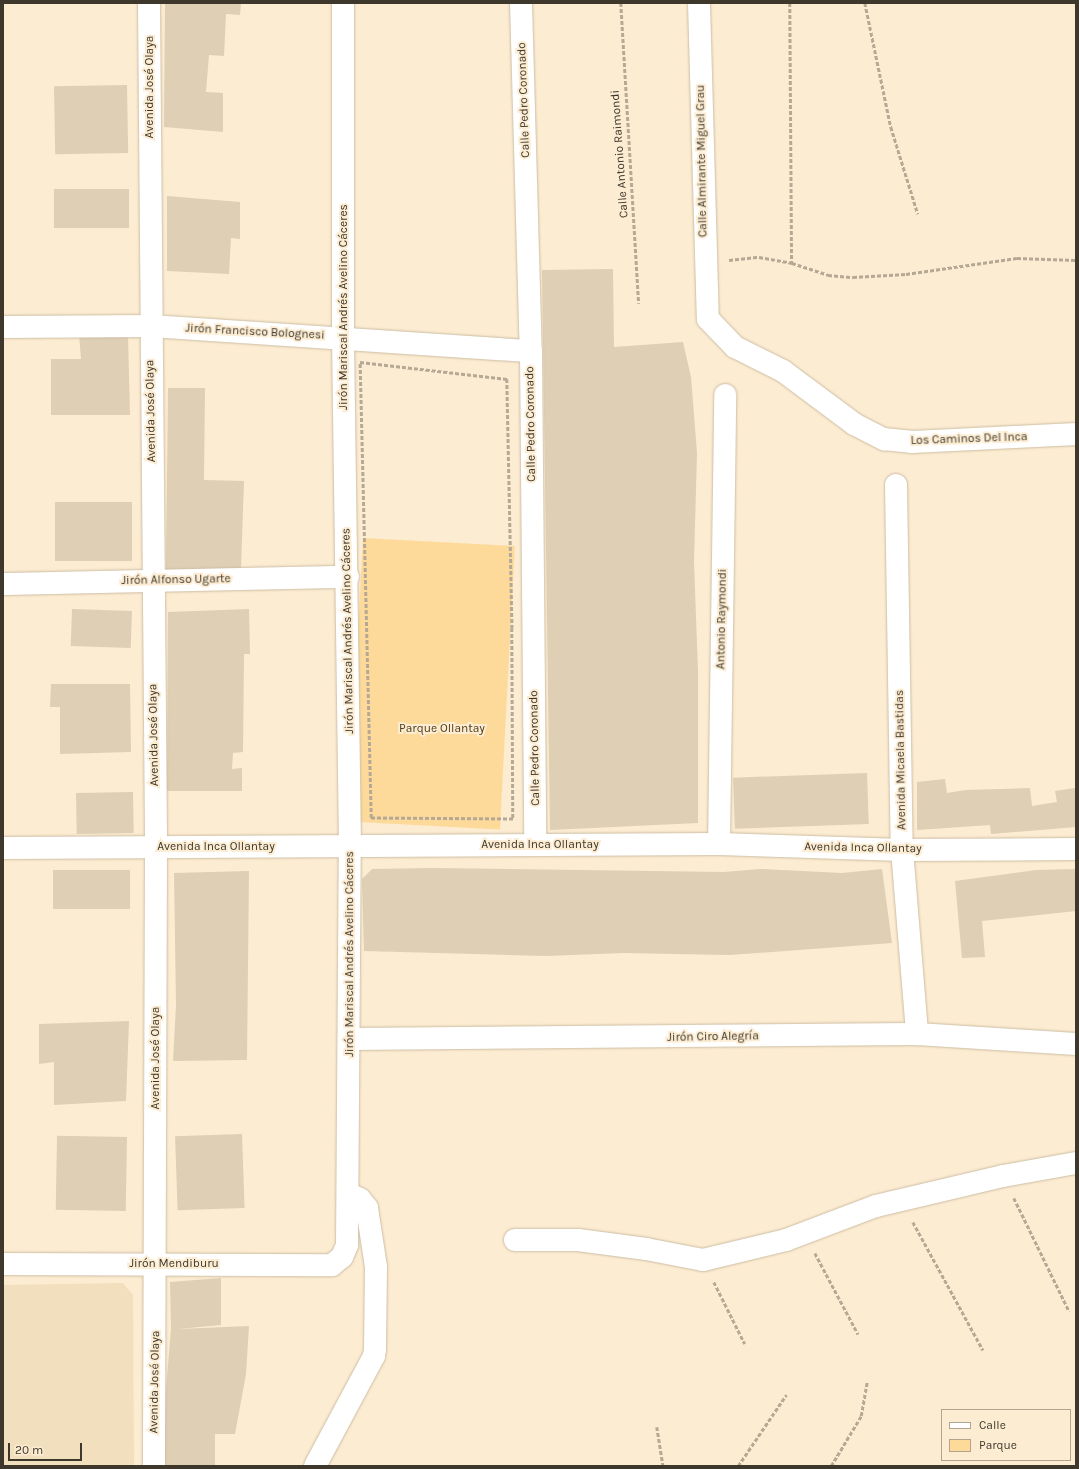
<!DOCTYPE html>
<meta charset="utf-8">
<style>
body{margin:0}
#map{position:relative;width:1079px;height:1469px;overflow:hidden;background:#fcecd2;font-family:Karla,sans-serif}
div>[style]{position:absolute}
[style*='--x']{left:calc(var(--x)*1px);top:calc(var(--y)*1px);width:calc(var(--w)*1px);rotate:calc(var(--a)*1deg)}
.built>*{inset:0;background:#f2dfbd}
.green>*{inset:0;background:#fdda9a;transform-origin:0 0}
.building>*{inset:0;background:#decfb5;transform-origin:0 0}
.path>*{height:2.5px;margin-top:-1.25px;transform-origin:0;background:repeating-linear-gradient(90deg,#b5a995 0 4px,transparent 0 6px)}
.roads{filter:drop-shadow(0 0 1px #ccbda3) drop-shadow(0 0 1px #ccbda3)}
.minor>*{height:22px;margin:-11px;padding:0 11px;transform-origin:11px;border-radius:11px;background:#fff}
span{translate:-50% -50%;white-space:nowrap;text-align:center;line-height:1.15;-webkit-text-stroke:4px #fcecd2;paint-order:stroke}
.street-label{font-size:12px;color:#3d372c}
.park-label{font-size:12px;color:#4d3b19}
.frame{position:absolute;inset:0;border:4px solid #3d372c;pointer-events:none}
.legend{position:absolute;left:941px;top:1409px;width:130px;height:52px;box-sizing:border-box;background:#fcecd2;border:1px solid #b0a490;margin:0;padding:5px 7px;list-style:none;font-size:12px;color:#3d372c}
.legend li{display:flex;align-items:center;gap:8px;height:20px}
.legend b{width:20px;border:1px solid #b0a490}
.scale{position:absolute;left:8px;top:1443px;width:74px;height:18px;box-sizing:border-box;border:2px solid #3d372c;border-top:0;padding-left:5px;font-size:12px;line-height:14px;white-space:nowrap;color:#3d372c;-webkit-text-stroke:3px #fcecd2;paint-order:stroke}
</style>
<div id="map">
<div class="built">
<div style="clip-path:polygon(123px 1283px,133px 1295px,134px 1466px,3px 1466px,3px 1285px)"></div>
</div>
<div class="green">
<div style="left:363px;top:538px;width:152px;height:284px;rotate:3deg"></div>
</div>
<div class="building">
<div style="clip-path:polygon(165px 3px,241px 3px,240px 15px,226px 14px,224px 56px,209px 55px,206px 92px,223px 93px,223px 132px,164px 127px)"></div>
<div style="left:127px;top:85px;width:68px;height:73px;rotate:89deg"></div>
<div style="left:129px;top:189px;width:39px;height:75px;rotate:90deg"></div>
<div style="clip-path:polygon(167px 196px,240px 202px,240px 239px,231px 238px,229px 274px,167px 271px)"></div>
<div style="clip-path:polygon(613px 269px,614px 347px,683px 342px,691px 377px,697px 453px,694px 562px,698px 671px,698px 823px,550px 830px,542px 270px)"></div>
<div style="clip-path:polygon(79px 334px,128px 335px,130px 415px,51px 415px,51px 359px,81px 359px)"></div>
<div style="clip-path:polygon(168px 388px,205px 388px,204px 480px,244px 481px,241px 568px,166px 570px)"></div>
<div style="left:132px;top:502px;width:59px;height:77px;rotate:90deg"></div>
<div style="clip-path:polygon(249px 609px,250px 654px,244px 654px,243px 752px,233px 753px,232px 769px,242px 768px,242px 791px,167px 791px,168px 612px)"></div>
<div style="left:132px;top:611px;width:37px;height:60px;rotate:92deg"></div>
<div style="clip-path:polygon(51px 684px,130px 684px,131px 752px,60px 754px,60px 707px,50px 707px)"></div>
<div style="left:867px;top:773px;width:51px;height:134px;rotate:88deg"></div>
<div style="clip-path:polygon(945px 779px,947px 793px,966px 790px,1030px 788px,1032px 806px,1057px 802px,1055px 791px,1075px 788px,1076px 827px,991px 834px,990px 825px,917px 830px,917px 782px)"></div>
<div style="left:133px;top:792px;width:41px;height:57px;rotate:89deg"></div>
<div style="clip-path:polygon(433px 868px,724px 872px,760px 869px,842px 873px,882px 869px,892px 943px,730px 955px,624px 953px,546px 956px,364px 951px,362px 879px,372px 869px)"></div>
<div style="clip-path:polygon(1076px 869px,1076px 911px,982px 921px,985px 957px,962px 958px,955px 881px,1036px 870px)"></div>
<div style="left:130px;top:870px;width:39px;height:77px;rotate:90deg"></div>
<div style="clip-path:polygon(249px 871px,247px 1060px,173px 1061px,176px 1005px,174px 873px)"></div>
<div style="clip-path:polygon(129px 1021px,126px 1101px,54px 1105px,54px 1062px,39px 1064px,39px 1024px)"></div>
<div style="left:242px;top:1134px;width:74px;height:67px;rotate:88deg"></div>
<div style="left:127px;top:1137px;width:74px;height:70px;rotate:91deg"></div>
<div style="clip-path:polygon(221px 1278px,221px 1325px,178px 1329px,249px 1326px,246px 1374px,235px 1434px,215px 1434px,215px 1466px,165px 1466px,165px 1401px,171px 1329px,170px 1282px)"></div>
</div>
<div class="path">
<div style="--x:621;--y:3;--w:301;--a:86.6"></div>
<div style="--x:790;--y:3;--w:260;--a:89.6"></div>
<div style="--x:865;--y:3;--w:127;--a:78.2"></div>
<div style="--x:891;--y:127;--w:91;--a:72.8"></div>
<div style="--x:729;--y:260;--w:30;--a:-6"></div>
<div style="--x:759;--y:257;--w:34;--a:10"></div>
<div style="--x:792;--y:263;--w:38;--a:18"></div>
<div style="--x:828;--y:275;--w:25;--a:5"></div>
<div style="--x:853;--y:277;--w:53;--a:-3.2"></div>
<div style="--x:906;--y:274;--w:112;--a:-8.2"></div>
<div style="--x:1017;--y:258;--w:59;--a:1.9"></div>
<div style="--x:360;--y:362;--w:148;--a:6.6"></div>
<div style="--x:507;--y:379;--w:249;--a:88.8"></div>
<div style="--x:512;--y:628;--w:191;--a:89.7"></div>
<div style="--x:513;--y:819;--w:142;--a:-179.6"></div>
<div style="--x:371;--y:818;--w:456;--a:-91.4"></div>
<div style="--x:1014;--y:1198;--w:126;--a:64"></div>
<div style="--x:913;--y:1222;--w:146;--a:61.3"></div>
<div style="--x:815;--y:1253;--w:92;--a:62"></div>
<div style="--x:714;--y:1282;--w:69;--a:63.4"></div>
<div style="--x:657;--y:1427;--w:39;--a:81"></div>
<div style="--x:738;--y:1466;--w:86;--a:-55.9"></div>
<div style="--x:831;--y:1466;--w:58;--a:-59"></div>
<div style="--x:861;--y:1416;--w:34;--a:-80"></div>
</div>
<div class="roads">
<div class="minor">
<div style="--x:149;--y:3;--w:844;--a:89.52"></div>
<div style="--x:156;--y:847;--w:619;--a:90.19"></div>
<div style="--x:521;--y:3;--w:348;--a:88.4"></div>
<div style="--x:531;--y:351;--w:494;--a:89.5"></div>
<div style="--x:699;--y:3;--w:316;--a:88.4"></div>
<div style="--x:708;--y:319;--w:39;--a:46"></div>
<div style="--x:735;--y:347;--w:54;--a:26.6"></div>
<div style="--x:783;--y:371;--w:89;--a:36.7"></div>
<div style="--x:854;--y:424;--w:34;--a:27"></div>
<div style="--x:884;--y:439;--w:29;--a:6"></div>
<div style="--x:913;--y:442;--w:163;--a:-2.8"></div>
<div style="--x:3;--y:327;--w:148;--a:-0.4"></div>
<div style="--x:151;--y:326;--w:381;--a:3.8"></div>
<div style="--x:896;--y:485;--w:365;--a:89.1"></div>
<div style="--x:902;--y:850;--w:185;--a:85.3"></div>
<div style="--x:3;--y:584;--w:345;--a:-1.2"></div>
<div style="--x:719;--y:844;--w:449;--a:-89.2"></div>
<div style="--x:3;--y:848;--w:716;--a:-0.32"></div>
<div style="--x:719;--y:844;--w:183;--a:1.9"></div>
<div style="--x:902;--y:850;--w:174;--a:-0.3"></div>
<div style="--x:350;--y:1039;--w:567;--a:-0.51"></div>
<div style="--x:917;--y:1034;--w:159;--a:3.6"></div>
<div style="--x:515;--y:1240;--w:63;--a:0"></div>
<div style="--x:578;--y:1240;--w:69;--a:7.5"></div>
<div style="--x:646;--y:1249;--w:58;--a:10.9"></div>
<div style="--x:703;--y:1260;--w:85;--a:-13.5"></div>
<div style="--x:786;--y:1240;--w:96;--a:-20.7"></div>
<div style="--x:876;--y:1206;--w:130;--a:-13.3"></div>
<div style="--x:1003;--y:1176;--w:74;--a:-10.1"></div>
<div style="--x:3;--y:1264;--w:329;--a:0.2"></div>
<div style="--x:332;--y:1265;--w:13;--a:-39"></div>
<div style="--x:342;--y:1257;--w:13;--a:-67"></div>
<div style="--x:347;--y:1245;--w:399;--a:-89.6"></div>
<div style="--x:350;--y:846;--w:509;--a:-90.79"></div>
<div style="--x:343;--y:337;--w:334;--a:-90"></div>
<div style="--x:315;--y:1466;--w:125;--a:-61.8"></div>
<div style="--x:374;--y:1356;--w:7;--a:-82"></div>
<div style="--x:375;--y:1349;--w:82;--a:-89.3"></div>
<div style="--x:376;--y:1267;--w:60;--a:-98.7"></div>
<div style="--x:367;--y:1208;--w:11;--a:-128"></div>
<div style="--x:360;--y:1199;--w:12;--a:-156"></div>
</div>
</div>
<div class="street-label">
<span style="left:150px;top:87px;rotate:-90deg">Avenida José Olaya</span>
<span style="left:524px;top:100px;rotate:-92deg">Calle Pedro Coronado</span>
<span style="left:620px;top:154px;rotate:-94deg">Calle Antonio Raimondi</span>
<span style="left:702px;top:161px;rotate:-91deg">Calle Almirante Miguel Grau</span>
<span style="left:344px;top:307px;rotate:-90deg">Jirón Mariscal Andrés Avelino Cáceres</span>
<span style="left:255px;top:332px;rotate:3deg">Jirón Francisco Bolognesi</span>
<span style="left:151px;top:411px;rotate:-91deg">Avenida José Olaya</span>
<span style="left:531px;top:424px;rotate:-91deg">Calle Pedro Coronado</span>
<span style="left:969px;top:439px;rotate:-2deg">Los Caminos Del Inca</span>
<span style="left:176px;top:580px;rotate:-1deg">Jirón Alfonso Ugarte</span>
<span style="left:722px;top:619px;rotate:-89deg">Antonio Raymondi</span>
<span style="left:348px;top:631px;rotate:-91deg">Jirón Mariscal Andrés Avelino Cáceres</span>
<span style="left:154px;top:735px;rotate:-91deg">Avenida José Olaya</span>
<span style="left:535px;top:748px;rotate:-91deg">Calle Pedro Coronado</span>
<span style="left:901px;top:760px;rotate:-91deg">Avenida Micaela Bastidas</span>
<span style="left:540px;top:845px">Avenida Inca Ollantay</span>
<span style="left:216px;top:847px">Avenida Inca Ollantay</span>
<span style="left:863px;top:848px;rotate:1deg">Avenida Inca Ollantay</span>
<span style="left:350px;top:954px;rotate:-90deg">Jirón Mariscal Andrés Avelino Cáceres</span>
<span style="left:713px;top:1037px;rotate:-1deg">Jirón Ciro Alegría</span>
<span style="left:156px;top:1058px;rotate:-90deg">Avenida José Olaya</span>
<span style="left:174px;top:1264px">Jirón Mendiburu</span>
<span style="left:155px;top:1382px;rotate:-89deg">Avenida José Olaya</span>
</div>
<div class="park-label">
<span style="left:442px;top:729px">Parque Ollantay</span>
</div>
<div class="frame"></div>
<ul class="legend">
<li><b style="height:5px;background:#fff"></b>Calle</li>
<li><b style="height:11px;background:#fdda9a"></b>Parque</li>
</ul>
<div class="scale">20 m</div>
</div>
